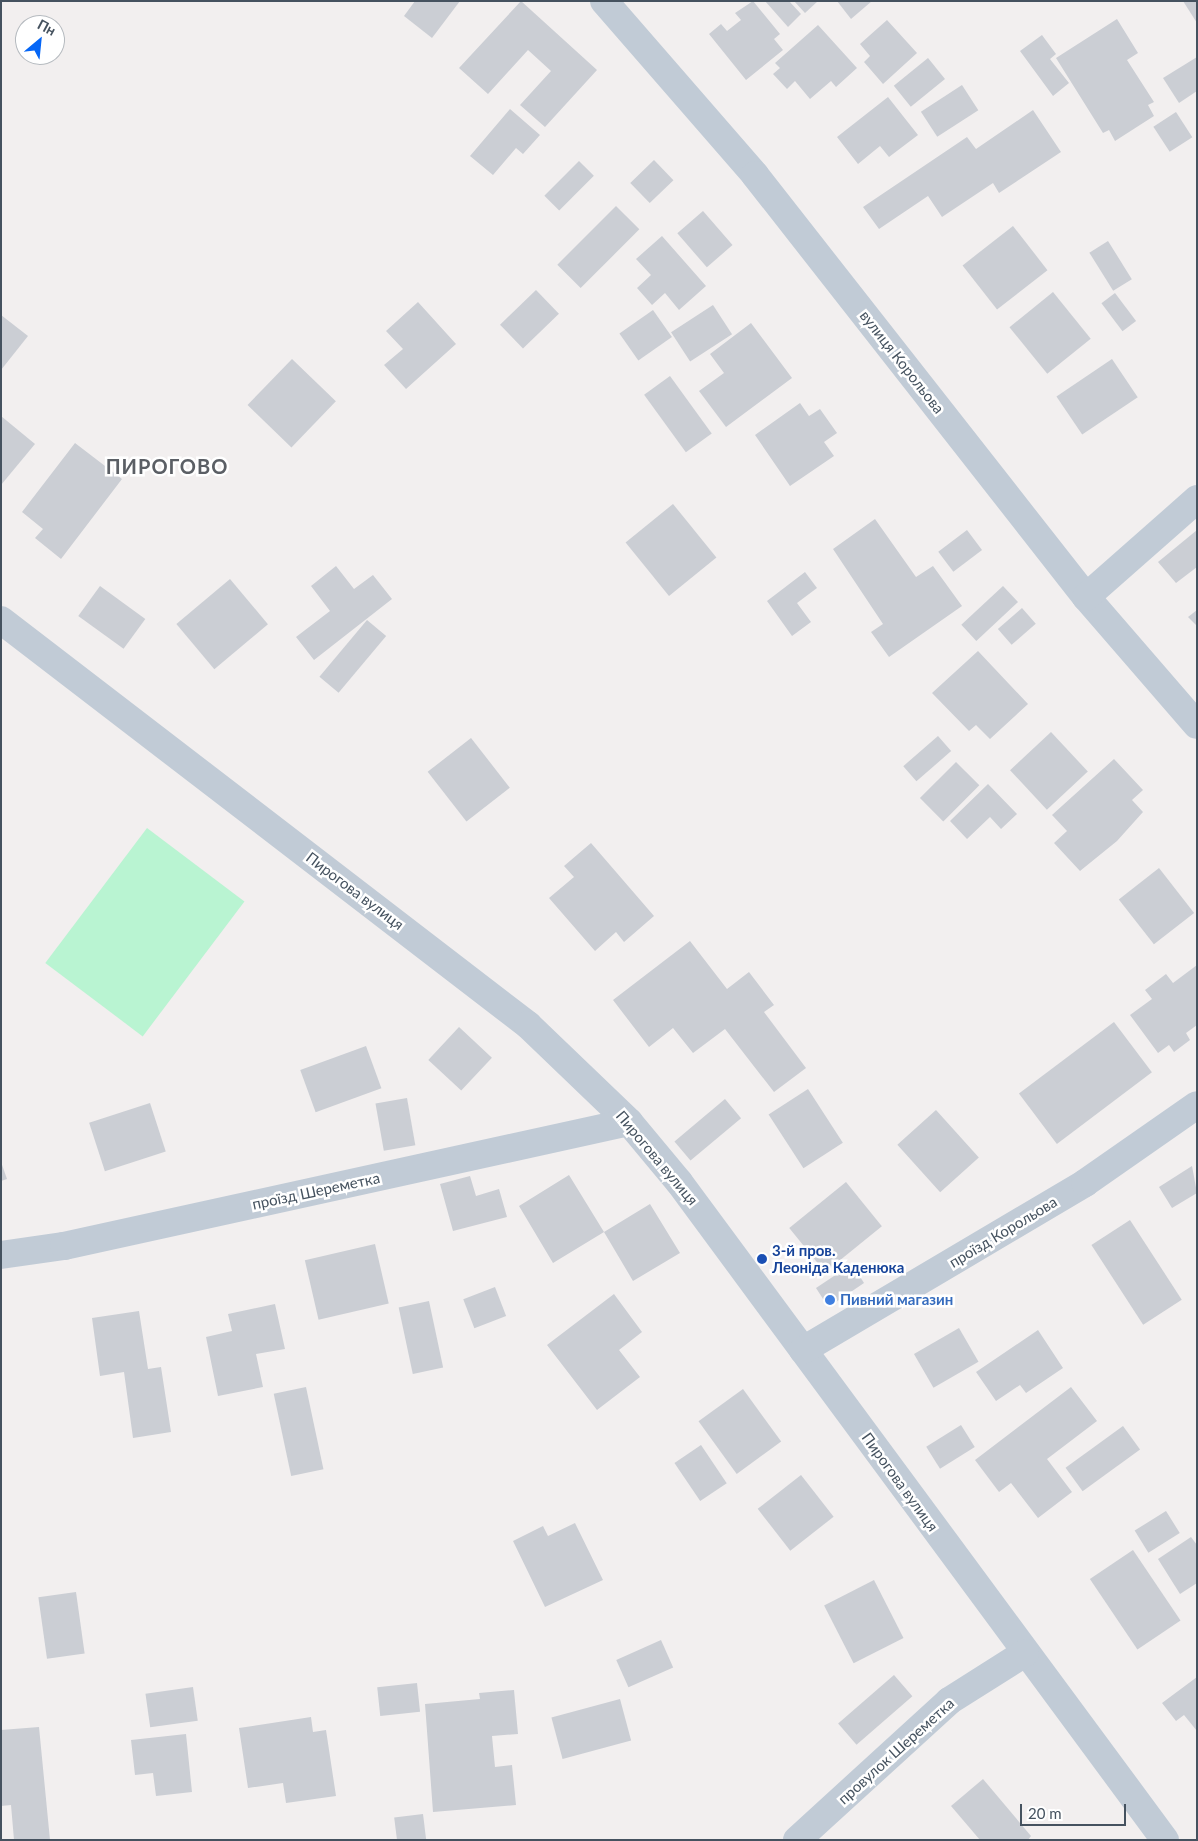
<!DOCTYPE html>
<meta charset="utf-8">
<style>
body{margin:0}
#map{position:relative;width:1198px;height:1841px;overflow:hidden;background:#f2efef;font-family:Lato,sans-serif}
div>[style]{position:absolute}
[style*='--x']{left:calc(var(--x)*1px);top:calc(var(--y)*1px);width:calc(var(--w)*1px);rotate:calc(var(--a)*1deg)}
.green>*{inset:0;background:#b9f4d2;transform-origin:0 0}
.building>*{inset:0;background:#cbced4;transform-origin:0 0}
.minor>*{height:28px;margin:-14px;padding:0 14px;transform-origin:14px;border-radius:14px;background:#c1cbd6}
.dots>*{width:14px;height:14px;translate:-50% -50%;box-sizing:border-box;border:2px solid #fff;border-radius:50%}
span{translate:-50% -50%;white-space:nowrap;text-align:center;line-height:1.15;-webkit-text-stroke:5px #fff;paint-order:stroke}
.street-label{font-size:15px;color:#45525f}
.transit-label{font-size:15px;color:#164399;font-weight:700}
.left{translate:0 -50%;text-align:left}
.shop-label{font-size:15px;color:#366cbe;font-weight:700}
.district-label{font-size:20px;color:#5b5f65;font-weight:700;letter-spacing:1px}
.frame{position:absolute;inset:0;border:2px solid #45525f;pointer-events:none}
.north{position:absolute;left:15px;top:15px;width:50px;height:50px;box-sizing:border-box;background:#fff;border:1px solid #b5babf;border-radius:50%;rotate:28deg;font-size:14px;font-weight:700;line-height:20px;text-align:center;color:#45525f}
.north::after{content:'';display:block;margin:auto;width:18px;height:22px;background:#0566f6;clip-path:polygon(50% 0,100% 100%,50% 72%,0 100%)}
.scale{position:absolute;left:1020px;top:1804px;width:106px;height:22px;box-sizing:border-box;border:2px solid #45525f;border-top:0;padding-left:6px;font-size:15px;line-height:18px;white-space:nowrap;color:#45525f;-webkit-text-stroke:4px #fff;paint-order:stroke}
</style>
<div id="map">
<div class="green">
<div style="left:147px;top:828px;width:122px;height:169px;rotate:37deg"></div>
</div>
<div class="building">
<div style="clip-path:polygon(415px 1px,460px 1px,432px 38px,404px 16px)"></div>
<div style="clip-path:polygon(521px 1px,597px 70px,545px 127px,520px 105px,551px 71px,528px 50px,488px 94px,459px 68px)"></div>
<div style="clip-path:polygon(753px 1px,780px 34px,774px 39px,783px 50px,746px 80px,709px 34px,721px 24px,727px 31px,741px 20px,735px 13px)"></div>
<div style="clip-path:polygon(765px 1px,789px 1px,801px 14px,788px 27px)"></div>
<div style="clip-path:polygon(794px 1px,818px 1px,805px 13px)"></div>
<div style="clip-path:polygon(837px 1px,872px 1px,851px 19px)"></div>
<div style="clip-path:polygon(1183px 1px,1197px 1px,1197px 23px)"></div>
<div style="clip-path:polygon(1117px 19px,1138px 53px,1127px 60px,1154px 102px,1148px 105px,1154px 116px,1115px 141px,1109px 130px,1103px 133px,1056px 58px)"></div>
<div style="clip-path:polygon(887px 20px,917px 53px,883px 84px,864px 62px,870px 56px,860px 44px)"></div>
<div style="clip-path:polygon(818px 25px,857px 68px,836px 87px,831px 81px,810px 99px,795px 81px,787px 89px,773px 74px,780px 68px,775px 63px)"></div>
<div style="clip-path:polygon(1042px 35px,1056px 54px,1050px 59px,1069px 83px,1053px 96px,1020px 51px)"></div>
<div style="clip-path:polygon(1197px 57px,1197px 91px,1179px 103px,1163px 78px)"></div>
<div style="left:928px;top:58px;width:27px;height:44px;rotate:51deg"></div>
<div style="left:962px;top:85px;width:30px;height:49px;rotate:57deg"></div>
<div style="clip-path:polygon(888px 97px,918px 135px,889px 157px,880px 146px,858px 164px,837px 137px)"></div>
<div style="clip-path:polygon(510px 109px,540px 135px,523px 154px,516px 148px,493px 175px,470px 156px)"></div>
<div style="clip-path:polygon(1033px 110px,1061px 152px,999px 193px,993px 183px,942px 217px,928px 196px,879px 229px,863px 207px,967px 137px,976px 149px)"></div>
<div style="left:1176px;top:112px;width:30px;height:27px;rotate:57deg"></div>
<div style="left:654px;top:160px;width:28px;height:33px;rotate:46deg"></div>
<div style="left:579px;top:161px;width:21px;height:49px;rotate:45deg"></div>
<div style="left:616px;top:206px;width:33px;height:83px;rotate:45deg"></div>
<div style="left:703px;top:211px;width:45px;height:34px;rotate:49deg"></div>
<div style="left:1013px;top:226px;width:56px;height:64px;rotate:52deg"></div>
<div style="clip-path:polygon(662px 236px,706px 286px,679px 310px,665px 293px,652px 305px,637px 288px,651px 275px,636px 259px)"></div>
<div style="left:1108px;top:241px;width:45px;height:22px;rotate:58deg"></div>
<div style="left:536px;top:290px;width:33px;height:50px;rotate:46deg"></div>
<div style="left:1053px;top:292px;width:60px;height:56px;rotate:51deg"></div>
<div style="left:1115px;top:293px;width:35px;height:17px;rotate:53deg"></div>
<div style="clip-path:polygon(418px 302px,456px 344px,406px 389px,384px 365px,403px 349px,386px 331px)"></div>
<div style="left:713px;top:305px;width:35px;height:50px;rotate:57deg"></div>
<div style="left:653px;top:310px;width:33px;height:41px;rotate:55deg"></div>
<div style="clip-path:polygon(1px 315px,28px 336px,1px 370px)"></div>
<div style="clip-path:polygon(751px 323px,792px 378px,726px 427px,699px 391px,724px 373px,710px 354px)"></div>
<div style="left:292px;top:359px;width:61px;height:64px;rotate:44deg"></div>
<div style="left:1112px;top:359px;width:46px;height:67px;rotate:56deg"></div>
<div style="left:670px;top:376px;width:71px;height:32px;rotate:54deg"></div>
<div style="clip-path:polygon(800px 403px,809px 416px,820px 409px,837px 433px,824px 442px,834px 456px,790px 486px,755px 435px)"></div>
<div style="clip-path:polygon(1px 416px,35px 444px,1px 485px)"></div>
<div style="clip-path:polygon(75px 443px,122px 479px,61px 559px,35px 538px,43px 529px,22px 512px)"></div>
<div style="left:673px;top:504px;width:69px;height:61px;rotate:51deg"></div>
<div style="clip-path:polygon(875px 519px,916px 577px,933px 566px,962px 606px,889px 657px,871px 632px,883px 624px,833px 549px)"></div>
<div style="left:967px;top:530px;width:25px;height:36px;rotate:53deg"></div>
<div style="clip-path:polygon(1197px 530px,1197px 567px,1176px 583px,1158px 562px)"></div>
<div style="clip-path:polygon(336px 566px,354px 589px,373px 575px,392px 599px,314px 660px,296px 637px,330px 611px,311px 586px)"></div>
<div style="clip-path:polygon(805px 572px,817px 588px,797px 603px,811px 622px,792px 636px,767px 601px)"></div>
<div style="left:230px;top:579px;width:59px;height:70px;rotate:50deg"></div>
<div style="left:100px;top:586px;width:56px;height:37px;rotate:36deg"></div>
<div style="left:1003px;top:586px;width:22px;height:57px;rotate:47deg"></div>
<div style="left:1022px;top:608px;width:21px;height:32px;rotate:49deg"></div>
<div style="clip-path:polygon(1197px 610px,1197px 626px,1188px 617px)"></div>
<div style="left:367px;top:620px;width:25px;height:74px;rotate:40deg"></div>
<div style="clip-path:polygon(978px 651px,1028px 704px,990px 739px,976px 725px,969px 731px,932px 693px)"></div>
<div style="left:1051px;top:732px;width:54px;height:56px;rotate:47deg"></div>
<div style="left:938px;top:736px;width:20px;height:46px;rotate:49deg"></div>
<div style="left:471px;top:738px;width:63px;height:55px;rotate:52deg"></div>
<div style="clip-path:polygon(1114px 759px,1143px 790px,1132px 800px,1143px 812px,1117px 841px,1080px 871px,1054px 843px,1067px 831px,1052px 815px)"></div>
<div style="left:956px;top:762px;width:33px;height:51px;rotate:45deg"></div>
<div style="clip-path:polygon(988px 784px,1017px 814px,1001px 829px,990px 817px,967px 839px,950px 821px)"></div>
<div style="clip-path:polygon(591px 843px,654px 916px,624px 942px,616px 932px,595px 951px,549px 898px,574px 877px,564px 866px)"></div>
<div style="left:1159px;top:868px;width:57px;height:51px;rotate:52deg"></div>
<div style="clip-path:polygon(690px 941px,727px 989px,749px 972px,774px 1005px,764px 1012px,806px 1068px,774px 1092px,725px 1029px,693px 1053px,673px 1028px,649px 1047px,613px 1000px)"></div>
<div style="clip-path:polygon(1197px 965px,1197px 1025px,1186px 1033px,1190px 1040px,1174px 1052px,1169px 1045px,1158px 1053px,1130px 1015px,1152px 999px,1145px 990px,1166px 974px,1173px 983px)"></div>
<div style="left:1114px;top:1022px;width:63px;height:119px;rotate:53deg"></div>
<div style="left:459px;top:1027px;width:45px;height:45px;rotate:43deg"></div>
<div style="left:366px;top:1046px;width:45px;height:70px;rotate:70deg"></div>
<div style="left:808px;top:1089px;width:64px;height:47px;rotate:57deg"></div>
<div style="left:407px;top:1098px;width:48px;height:32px;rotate:80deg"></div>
<div style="left:725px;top:1099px;width:25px;height:66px;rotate:50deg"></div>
<div style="left:150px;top:1103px;width:51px;height:64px;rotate:72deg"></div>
<div style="left:936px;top:1110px;width:64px;height:52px;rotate:48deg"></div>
<div style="clip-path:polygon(1px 1162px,7px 1179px,1px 1181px)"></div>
<div style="clip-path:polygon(1192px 1166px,1197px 1193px,1172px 1208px,1159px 1187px)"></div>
<div style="clip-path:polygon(569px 1175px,604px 1232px,650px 1204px,680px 1253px,633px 1281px,604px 1232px,553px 1263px,519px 1206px)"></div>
<div style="clip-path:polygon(470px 1176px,476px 1196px,499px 1189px,507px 1217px,453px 1231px,440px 1184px)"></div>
<div style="left:846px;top:1182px;width:57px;height:73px;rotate:51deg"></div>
<div style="left:1130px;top:1220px;width:95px;height:46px;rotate:57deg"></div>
<div style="left:375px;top:1244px;width:61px;height:72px;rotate:77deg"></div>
<div style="clip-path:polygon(852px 1264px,864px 1283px,833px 1304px,825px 1302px,816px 1288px)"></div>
<div style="left:495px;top:1287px;width:31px;height:34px;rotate:69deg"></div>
<div style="clip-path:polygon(614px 1294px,642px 1332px,619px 1350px,640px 1377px,597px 1410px,547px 1345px)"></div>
<div style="left:429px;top:1301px;width:68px;height:31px;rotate:78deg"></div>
<div style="clip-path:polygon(275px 1304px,285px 1349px,256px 1354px,263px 1387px,218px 1396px,206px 1337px,232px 1331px,228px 1314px)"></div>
<div style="clip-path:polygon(139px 1311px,148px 1369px,161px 1367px,171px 1432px,133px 1438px,124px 1372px,100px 1376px,92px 1318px)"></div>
<div style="left:959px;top:1328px;width:39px;height:52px;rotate:60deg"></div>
<div style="clip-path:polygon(1038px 1330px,1063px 1368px,1026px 1393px,1020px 1385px,996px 1401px,976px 1372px)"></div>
<div style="left:306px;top:1387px;width:84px;height:33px;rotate:78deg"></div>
<div style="clip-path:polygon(1071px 1387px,1097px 1421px,1047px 1459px,1072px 1492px,1038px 1518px,1011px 1483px,999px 1492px,975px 1460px)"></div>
<div style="left:743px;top:1389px;width:65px;height:55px;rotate:54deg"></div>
<div style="left:961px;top:1425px;width:26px;height:41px;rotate:58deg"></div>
<div style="left:1123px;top:1426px;width:29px;height:71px;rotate:54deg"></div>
<div style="left:701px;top:1445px;width:46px;height:32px;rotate:56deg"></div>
<div style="left:801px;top:1475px;width:53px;height:55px;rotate:52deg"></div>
<div style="left:1166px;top:1511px;width:26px;height:37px;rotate:58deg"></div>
<div style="clip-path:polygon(575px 1523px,603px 1580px,545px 1607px,513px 1541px,543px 1526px,548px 1536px)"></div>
<div style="clip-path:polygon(1191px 1537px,1197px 1545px,1197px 1583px,1180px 1594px,1158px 1559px)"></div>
<div style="left:1133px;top:1550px;width:85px;height:52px;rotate:56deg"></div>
<div style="left:874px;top:1580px;width:65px;height:56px;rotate:63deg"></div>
<div style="left:76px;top:1592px;width:62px;height:38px;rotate:82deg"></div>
<div style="left:661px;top:1640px;width:30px;height:49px;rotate:66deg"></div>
<div style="left:894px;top:1675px;width:28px;height:74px;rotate:49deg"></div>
<div style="clip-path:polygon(1197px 1677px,1197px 1731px,1184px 1715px,1176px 1721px,1162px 1703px)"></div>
<div style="left:417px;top:1683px;width:29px;height:40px;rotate:84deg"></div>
<div style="left:193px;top:1687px;width:34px;height:48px;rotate:82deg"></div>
<div style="clip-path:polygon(514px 1690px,518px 1734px,492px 1736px,495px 1767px,512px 1765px,516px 1805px,433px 1812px,425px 1704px,480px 1699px,479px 1693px)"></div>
<div style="left:620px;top:1699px;width:43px;height:71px;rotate:75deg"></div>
<div style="clip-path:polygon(311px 1717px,313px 1732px,326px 1730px,336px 1796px,286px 1803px,283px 1783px,248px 1788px,239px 1728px)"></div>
<div style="clip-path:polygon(39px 1727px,50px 1840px,14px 1840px,11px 1805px,1px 1806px,1px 1730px)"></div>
<div style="clip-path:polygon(186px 1734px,192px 1792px,156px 1796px,153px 1773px,135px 1775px,131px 1740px)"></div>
<div style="clip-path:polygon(983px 1779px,1031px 1836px,1028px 1840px,980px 1840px,951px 1806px)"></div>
<div style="left:423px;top:1814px;width:26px;height:29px;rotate:83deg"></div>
</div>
<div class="minor">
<div style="--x:604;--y:1;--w:230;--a:49"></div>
<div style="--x:755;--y:175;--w:536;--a:51.89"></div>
<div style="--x:1086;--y:597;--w:169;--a:49.1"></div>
<div style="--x:1086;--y:597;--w:148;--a:-41.4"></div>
<div style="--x:1;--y:620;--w:665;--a:37.54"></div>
<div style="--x:528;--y:1025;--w:140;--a:43.8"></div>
<div style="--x:629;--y:1122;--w:78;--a:50.2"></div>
<div style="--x:679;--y:1182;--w:818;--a:53.55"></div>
<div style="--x:1;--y:1255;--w:64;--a:-8.1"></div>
<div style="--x:64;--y:1246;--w:578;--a:-12.38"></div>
<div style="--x:803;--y:1350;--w:328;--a:-30.6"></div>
<div style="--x:1085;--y:1183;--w:136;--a:-34.9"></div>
<div style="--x:797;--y:1840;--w:206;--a:-42.4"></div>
<div style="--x:949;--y:1701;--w:90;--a:-32.3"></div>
</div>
<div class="dots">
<div style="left:762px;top:1259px;background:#1a4fb4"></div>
<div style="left:830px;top:1300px;background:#3f7fe0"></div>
</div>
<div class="street-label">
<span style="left:902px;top:362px;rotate:52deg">вулиця Корольова</span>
<span style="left:355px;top:891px;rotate:37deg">Пирогова вулиця</span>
<span style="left:657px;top:1158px;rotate:50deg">Пирогова вулиця</span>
<span style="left:316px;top:1191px;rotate:-12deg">проїзд Шереметка</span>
<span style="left:1003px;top:1232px;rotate:-31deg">проїзд Корольова</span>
<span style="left:900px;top:1482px;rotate:54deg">Пирогова вулиця</span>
<span style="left:896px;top:1751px;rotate:-42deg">провулок Шереметка</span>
</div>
<div class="transit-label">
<span class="left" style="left:772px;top:1259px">3-й пров.<br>Леоніда Каденюка</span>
</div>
<div class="shop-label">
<span class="left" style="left:840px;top:1300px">Пивний магазин</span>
</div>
<div class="district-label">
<span style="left:167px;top:466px">ПИРОГОВО</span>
</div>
<div class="frame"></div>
<div class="north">Пн</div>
<div class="scale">20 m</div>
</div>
